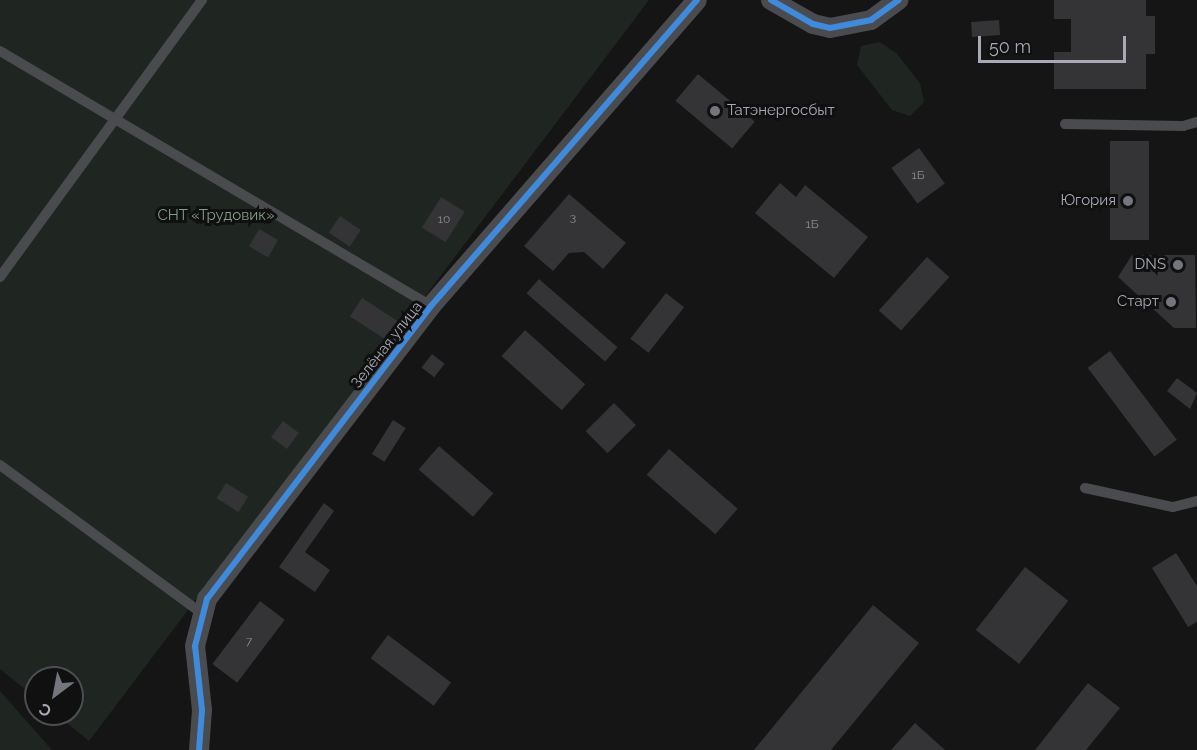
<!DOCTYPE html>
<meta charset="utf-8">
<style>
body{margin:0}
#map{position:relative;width:1197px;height:750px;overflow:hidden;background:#151516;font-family:Raleway,sans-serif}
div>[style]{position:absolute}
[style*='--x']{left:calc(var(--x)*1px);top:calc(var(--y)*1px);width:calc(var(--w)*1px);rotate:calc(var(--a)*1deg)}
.green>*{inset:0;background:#1f2621}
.building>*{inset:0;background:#343436;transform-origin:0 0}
.lane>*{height:10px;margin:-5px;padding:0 5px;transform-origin:5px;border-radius:5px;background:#4a4b4e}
.street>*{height:20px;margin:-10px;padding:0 10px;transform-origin:10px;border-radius:10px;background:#4a4b4e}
.cycleway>*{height:6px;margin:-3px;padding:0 3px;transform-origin:3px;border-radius:3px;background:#408adc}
.dots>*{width:16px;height:16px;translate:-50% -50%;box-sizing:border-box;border:3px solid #101011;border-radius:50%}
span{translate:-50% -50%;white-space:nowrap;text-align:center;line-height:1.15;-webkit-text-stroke:6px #101011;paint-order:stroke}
.number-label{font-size:12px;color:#8a8c96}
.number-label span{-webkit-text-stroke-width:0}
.poi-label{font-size:15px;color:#a7aab6}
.left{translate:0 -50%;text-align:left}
.right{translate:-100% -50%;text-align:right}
.park-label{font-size:15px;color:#809f87}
.street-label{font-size:15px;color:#a7aab6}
.north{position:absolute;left:24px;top:666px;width:60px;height:60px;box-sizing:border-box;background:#101011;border:2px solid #4c4e53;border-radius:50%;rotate:212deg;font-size:16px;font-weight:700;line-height:24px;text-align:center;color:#a7aab6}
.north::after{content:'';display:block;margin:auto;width:21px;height:27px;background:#74767e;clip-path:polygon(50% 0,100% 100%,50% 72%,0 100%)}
.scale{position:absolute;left:978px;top:36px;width:148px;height:27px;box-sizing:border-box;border:3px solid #a7aab6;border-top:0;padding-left:8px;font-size:18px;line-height:21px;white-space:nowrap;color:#a7aab6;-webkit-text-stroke:4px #101011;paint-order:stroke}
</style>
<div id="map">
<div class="green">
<div style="clip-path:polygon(0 0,649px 0,89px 741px,56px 714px,72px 714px,72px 678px,36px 678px,36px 698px,0 669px)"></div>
<div style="clip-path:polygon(880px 42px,896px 53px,920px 83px,924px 102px,910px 116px,892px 110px,857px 65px,861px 46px)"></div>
<div style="clip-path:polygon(0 691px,52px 750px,0 750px)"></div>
</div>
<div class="building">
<div style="clip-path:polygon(1054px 0,1146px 0,1146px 16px,1155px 16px,1155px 54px,1146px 54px,1146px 89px,1054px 89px,1054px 52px,1071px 52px,1071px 19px,1054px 19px)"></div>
<div style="left:999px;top:20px;width:15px;height:28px;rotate:86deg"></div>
<div style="left:698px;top:74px;width:74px;height:35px;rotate:40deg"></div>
<div style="left:1110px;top:141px;width:39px;height:99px"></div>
<div style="left:919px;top:148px;width:44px;height:34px;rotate:54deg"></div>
<div style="clip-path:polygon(780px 183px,796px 197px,805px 185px,868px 237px,834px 278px,755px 213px)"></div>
<div style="clip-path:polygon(569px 194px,626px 243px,603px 269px,584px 252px,569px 253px,553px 271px,524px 246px)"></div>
<div style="left:441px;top:197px;width:28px;height:36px;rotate:32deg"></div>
<div style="left:340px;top:216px;width:25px;height:20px;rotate:34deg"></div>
<div style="left:259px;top:229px;width:22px;height:20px;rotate:30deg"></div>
<div style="clip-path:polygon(1132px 255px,1195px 255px,1196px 328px,1174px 328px,1118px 277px)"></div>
<div style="left:927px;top:257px;width:30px;height:72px;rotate:42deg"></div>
<div style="left:539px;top:279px;width:104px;height:19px;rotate:41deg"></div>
<div style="left:666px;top:293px;width:23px;height:58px;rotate:38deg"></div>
<div style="left:362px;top:298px;width:42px;height:22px;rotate:33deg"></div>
<div style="left:525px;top:330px;width:81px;height:35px;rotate:42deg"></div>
<div style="left:1110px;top:351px;width:111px;height:28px;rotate:53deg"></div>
<div style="left:432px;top:354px;width:16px;height:17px;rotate:38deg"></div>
<div style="clip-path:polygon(1177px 378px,1197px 393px,1190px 409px,1167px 391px)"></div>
<div style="left:614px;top:403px;width:31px;height:40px;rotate:45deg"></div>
<div style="left:393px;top:420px;width:15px;height:40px;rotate:32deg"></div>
<div style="left:283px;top:421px;width:20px;height:20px;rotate:37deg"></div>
<div style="left:439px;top:446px;width:72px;height:31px;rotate:41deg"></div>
<div style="left:669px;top:449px;width:91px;height:34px;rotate:41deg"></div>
<div style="left:226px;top:483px;width:26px;height:18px;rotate:32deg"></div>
<div style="clip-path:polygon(324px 503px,334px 511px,305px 552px,330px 570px,315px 592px,279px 567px)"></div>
<div style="clip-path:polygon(1176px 553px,1197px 586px,1197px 622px,1188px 627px,1152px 568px)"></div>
<div style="left:1025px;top:567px;width:55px;height:80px;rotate:38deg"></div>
<div style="left:260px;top:601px;width:31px;height:79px;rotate:37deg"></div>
<div style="clip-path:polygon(873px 605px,919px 643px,831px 750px,754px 750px)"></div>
<div style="left:388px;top:635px;width:79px;height:29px;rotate:37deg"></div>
<div style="clip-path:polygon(1088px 683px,1120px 708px,1086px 750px,1035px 750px)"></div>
<div style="clip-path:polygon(915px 723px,945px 750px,891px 750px)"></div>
</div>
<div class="lane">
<div style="--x:0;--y:51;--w:501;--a:30.61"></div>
<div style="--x:1065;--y:124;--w:118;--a:1"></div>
<div style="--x:1183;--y:126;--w:15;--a:-16"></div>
<div style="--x:0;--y:277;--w:343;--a:-53.9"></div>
<div style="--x:0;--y:465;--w:252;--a:36.3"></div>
<div style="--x:1085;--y:488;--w:90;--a:12.2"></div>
<div style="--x:1173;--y:507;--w:25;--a:-14"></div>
</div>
<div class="street">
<div style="--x:771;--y:0;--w:48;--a:29.7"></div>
<div style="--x:813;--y:24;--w:17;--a:13"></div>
<div style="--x:830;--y:28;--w:42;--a:-11"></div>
<div style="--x:871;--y:20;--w:34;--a:-36"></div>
<div style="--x:199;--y:750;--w:40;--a:-85.7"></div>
<div style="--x:202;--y:710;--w:64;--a:-96.2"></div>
<div style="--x:195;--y:646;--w:49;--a:-75.7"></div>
<div style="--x:207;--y:599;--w:369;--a:-52.6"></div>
<div style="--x:431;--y:306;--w:405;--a:-49"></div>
</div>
<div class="cycleway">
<div style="--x:771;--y:0;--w:48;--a:29.7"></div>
<div style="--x:813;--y:24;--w:17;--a:13"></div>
<div style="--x:830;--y:28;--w:42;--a:-11"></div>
<div style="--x:871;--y:20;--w:34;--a:-36"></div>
<div style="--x:199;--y:750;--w:40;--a:-85.7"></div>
<div style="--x:202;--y:710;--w:64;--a:-96.2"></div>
<div style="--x:195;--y:646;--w:49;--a:-75.7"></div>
<div style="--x:207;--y:599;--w:369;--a:-52.6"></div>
<div style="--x:431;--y:306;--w:405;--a:-49"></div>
</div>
<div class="dots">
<div style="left:715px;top:111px;background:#74767e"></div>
<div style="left:1128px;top:201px;background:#74767e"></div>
<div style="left:1178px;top:265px;background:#74767e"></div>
<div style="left:1171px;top:302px;background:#74767e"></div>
</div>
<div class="number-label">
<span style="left:918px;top:176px">1Б</span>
<span style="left:573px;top:218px">3</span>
<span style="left:444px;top:220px">10</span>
<span style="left:812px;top:225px">1Б</span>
<span style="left:249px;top:642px">7</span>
</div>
<div class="poi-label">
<span class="left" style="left:727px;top:111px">Татэнергосбыт</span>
<span class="right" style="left:1116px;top:201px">Югория</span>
<span class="right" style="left:1166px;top:265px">DNS</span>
<span class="right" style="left:1159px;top:302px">Старт</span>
</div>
<div class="park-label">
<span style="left:216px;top:216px">СНТ «Трудовик»</span>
</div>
<div class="street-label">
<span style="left:387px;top:345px;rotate:-52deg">Зелёная улица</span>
</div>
<div class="north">С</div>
<div class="scale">50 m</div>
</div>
